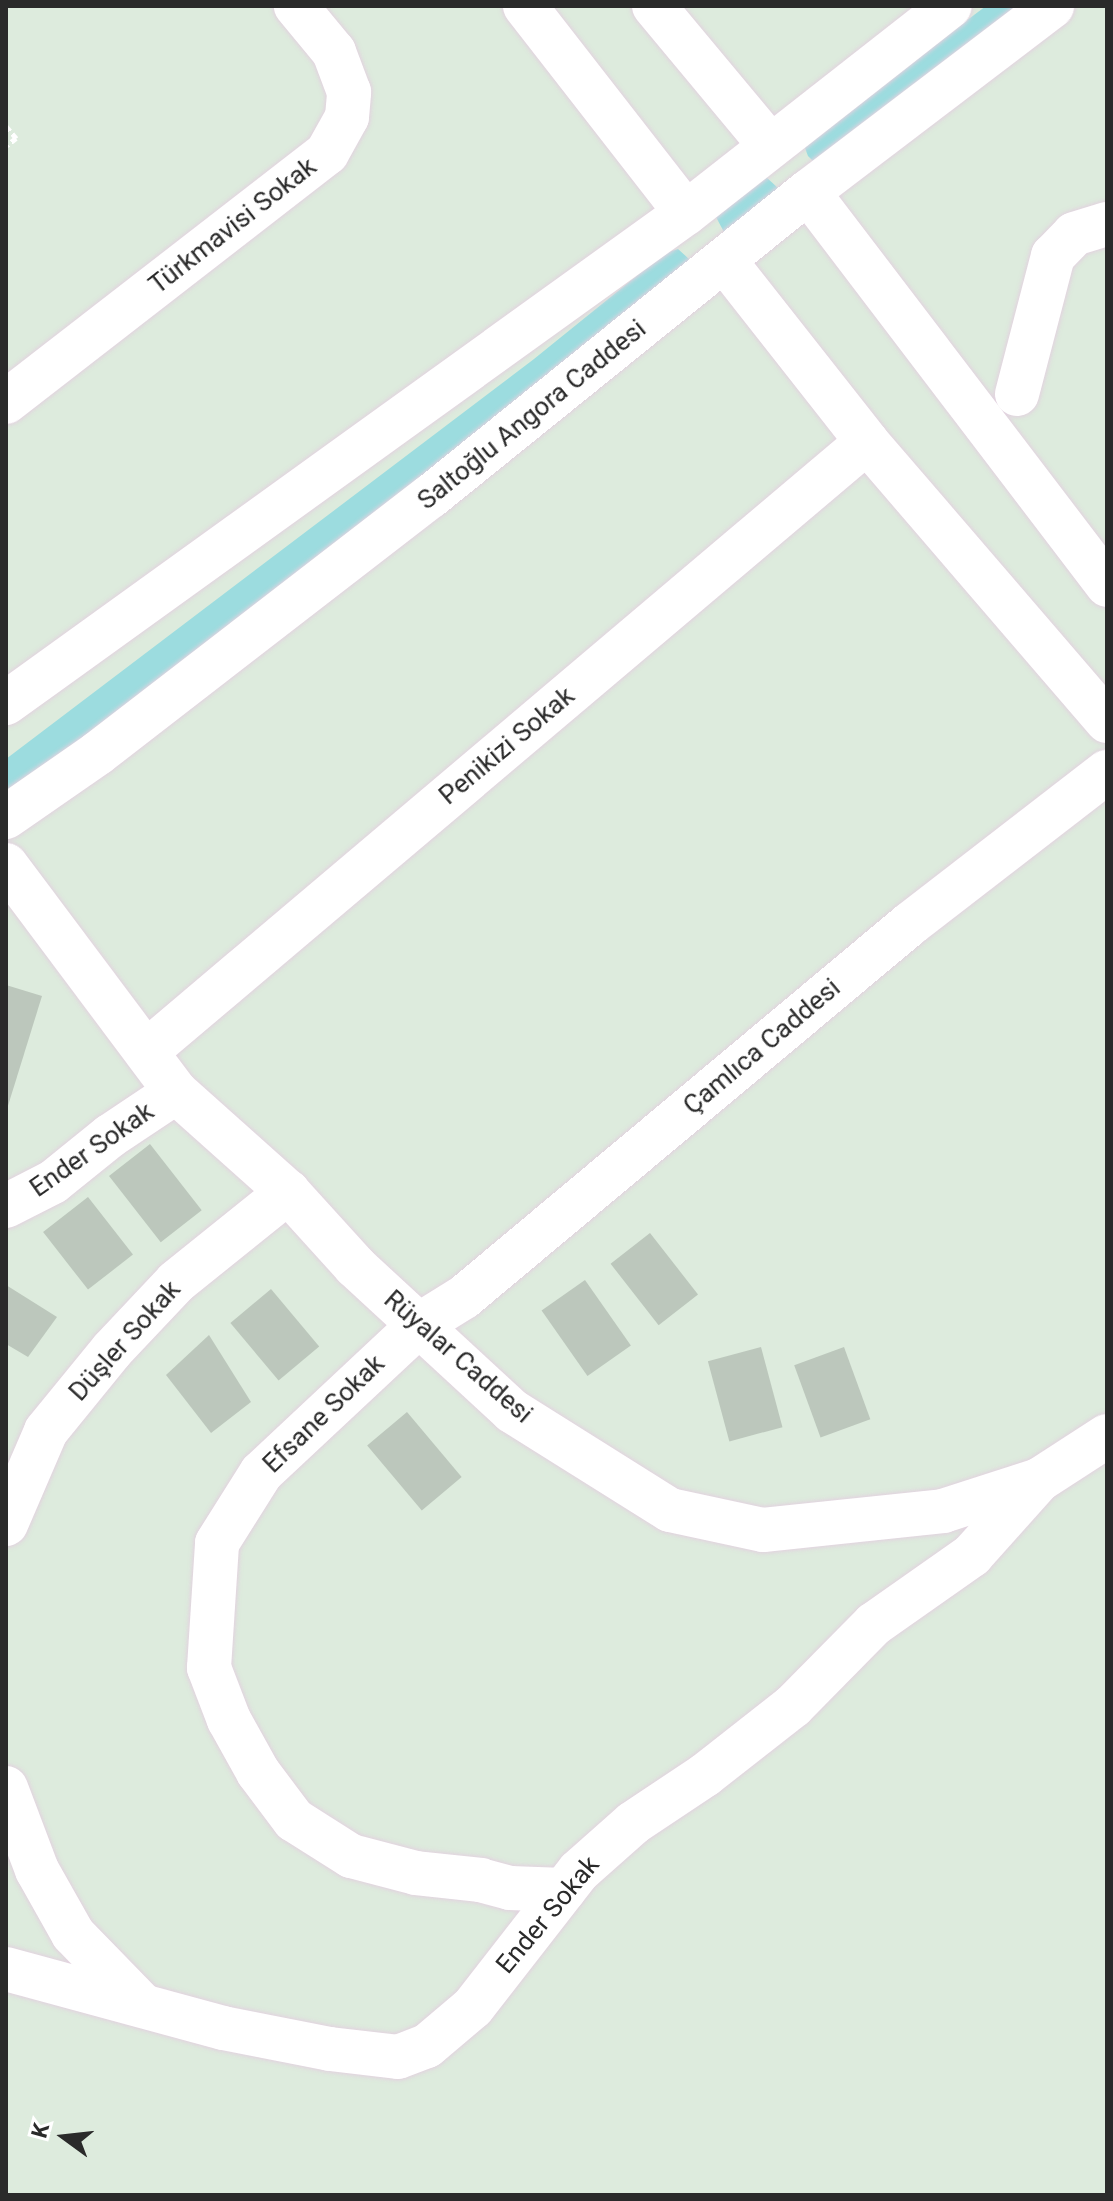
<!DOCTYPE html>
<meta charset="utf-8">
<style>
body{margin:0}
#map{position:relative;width:1113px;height:2201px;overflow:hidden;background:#ddebdd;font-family:Roboto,sans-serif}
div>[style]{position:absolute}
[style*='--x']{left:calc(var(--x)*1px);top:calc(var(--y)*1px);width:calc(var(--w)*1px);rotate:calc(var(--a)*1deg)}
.green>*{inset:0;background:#9cdcdf}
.building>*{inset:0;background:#bcc7bc;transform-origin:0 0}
.path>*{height:5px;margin-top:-2.5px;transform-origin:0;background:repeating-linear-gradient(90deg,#fff 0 6px,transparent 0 10px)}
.roads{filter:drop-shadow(0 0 2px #e2d2df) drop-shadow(0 0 2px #e2d2df)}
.street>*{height:44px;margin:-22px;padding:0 22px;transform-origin:22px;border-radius:22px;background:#fff}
.secondary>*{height:44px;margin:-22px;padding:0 22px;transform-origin:22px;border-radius:22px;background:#fff}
span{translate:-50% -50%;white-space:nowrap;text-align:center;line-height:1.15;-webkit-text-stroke:6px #fff;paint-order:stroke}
.street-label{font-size:26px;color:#2a2a2a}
.frame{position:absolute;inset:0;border:8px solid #2a2a2a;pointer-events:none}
.north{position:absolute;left:24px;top:2097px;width:80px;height:80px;-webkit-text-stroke:6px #fff;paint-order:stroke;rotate:285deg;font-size:22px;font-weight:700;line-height:32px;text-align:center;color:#2a2a2a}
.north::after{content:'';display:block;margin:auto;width:28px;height:36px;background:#2a2a2a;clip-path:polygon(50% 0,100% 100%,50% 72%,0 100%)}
</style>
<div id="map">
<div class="green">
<div style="clip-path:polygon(986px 6px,1027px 6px,813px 161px,808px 156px,805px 148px,809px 139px)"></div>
<div style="clip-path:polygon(765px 176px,779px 189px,724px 232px,716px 217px)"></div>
<div style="clip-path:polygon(678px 249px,689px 259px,685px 274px,16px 790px,6px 791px,6px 759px,534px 359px,665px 253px)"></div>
</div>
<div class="building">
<div style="clip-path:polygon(6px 985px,42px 996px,7px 1109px,6px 1109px)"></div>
<div style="left:150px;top:1144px;width:84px;height:52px;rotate:52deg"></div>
<div style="left:88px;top:1197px;width:73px;height:57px;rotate:52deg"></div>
<div style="left:650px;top:1233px;width:78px;height:50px;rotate:52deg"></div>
<div style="left:585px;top:1280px;width:80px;height:53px;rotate:55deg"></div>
<div style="clip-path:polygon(6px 1285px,57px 1317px,28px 1357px,6px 1344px)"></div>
<div style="left:271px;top:1289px;width:75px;height:53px;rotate:50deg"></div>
<div style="clip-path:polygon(209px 1335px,251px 1402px,211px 1433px,166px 1375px)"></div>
<div style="left:761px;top:1347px;width:83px;height:55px;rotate:75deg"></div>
<div style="left:844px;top:1347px;width:77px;height:53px;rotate:70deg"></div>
<div style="left:407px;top:1412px;width:85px;height:52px;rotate:50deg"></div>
</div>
<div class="path">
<div style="--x:6;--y:126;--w:16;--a:50"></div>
<div style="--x:16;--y:138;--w:13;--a:141"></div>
</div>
<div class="roads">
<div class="street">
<div style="--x:525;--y:6;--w:262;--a:52.1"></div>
<div style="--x:654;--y:6;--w:181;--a:50.2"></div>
<div style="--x:808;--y:192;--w:494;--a:52.7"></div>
<div style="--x:724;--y:260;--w:231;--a:51.8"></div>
<div style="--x:867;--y:442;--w:368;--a:49.3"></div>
<div style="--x:1017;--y:394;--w:143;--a:-75.4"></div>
<div style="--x:1053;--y:256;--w:30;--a:-46"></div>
<div style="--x:1074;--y:234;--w:34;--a:-17"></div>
<div style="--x:6;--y:402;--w:406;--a:-37.8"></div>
<div style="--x:327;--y:153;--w:41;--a:-60.9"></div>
<div style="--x:347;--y:117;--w:25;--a:-85"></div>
<div style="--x:349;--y:92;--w:43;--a:-110.6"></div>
<div style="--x:334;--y:52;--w:60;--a:-129.6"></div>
<div style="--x:6;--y:865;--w:284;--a:53.2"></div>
<div style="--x:176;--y:1092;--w:150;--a:41.8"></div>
<div style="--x:288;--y:1192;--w:100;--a:47.8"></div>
<div style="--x:355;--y:1266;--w:214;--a:42.7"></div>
<div style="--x:512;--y:1411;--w:186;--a:32.1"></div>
<div style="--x:670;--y:1510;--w:95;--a:12.1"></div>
<div style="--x:763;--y:1530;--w:181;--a:-6"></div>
<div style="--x:943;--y:1511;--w:101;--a:-17.9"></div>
<div style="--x:1039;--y:1480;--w:81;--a:-32.9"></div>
<div style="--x:147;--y:1051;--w:943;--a:-40.23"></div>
<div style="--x:6;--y:1206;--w:53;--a:-27.1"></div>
<div style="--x:53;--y:1182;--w:73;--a:-38.9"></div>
<div style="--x:110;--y:1136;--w:79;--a:-33.7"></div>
<div style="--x:6;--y:1524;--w:101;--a:-66.7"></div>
<div style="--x:46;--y:1431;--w:104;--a:-50.8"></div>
<div style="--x:112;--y:1350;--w:93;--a:-46.7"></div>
<div style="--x:176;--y:1282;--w:144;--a:-38.8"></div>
<div style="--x:6;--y:1788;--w:88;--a:69.3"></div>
<div style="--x:37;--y:1870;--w:73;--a:60.6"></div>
<div style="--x:73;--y:1934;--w:96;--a:45.8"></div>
<div style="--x:564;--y:1890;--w:54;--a:-177.9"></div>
<div style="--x:510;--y:1888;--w:30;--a:-165"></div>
<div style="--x:481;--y:1880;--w:65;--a:-173.9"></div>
<div style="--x:416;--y:1873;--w:67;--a:-165.3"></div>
<div style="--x:351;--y:1856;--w:67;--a:-147.7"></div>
<div style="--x:294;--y:1820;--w:60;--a:-126.9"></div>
<div style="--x:258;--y:1772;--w:60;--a:-119.1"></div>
<div style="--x:229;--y:1720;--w:56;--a:-111"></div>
<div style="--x:209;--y:1668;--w:125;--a:-86.3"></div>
<div style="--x:217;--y:1543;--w:83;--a:-57.8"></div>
<div style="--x:261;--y:1473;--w:216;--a:-43.1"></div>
<div style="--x:419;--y:1325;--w:53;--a:-31.9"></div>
<div style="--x:464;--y:1297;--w:581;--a:-39.91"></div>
<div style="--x:910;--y:924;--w:249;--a:-37.7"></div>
<div style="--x:6;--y:1969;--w:225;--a:15.2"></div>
<div style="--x:223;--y:2028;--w:109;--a:11.1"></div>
<div style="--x:330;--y:2049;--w:68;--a:6.7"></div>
<div style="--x:398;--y:2057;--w:31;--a:-21"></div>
<div style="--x:427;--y:2046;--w:60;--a:-40.3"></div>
<div style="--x:473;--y:2007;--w:172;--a:-52.1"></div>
<div style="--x:579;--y:1871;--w:72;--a:-41.6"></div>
<div style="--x:633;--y:1823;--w:87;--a:-33.7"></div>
<div style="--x:705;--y:1775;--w:112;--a:-38.1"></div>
<div style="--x:793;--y:1706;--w:115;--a:-45.4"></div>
<div style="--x:874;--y:1624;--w:120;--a:-35.1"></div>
<div style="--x:972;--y:1555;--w:101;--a:-48.2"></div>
</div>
<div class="secondary">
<div style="--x:6;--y:703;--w:838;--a:-35.78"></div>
<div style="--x:686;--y:213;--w:335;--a:-38.1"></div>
<div style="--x:6;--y:817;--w:112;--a:-34.8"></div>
<div style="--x:98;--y:753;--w:421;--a:-37.7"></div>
<div style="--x:431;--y:496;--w:484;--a:-38.9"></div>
<div style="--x:808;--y:192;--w:307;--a:-37.3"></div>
</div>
</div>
<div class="street-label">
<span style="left:233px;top:226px;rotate:-38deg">Türkmavisi Sokak</span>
<span style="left:532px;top:415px;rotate:-39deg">Saltoğlu Angora Caddesi</span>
<span style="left:507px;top:746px;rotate:-40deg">Penikizi Sokak</span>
<span style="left:762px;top:1047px;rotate:-40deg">Çamlıca Caddesi</span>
<span style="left:92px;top:1150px;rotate:-35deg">Ender Sokak</span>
<span style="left:125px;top:1341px;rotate:-48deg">Düşler Sokak</span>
<span style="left:458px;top:1357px;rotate:41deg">Rüyalar Caddesi</span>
<span style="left:324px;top:1414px;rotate:-44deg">Efsane Sokak</span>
<span style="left:548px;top:1915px;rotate:-50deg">Ender Sokak</span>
</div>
<div class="frame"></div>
<div class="north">K</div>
</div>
